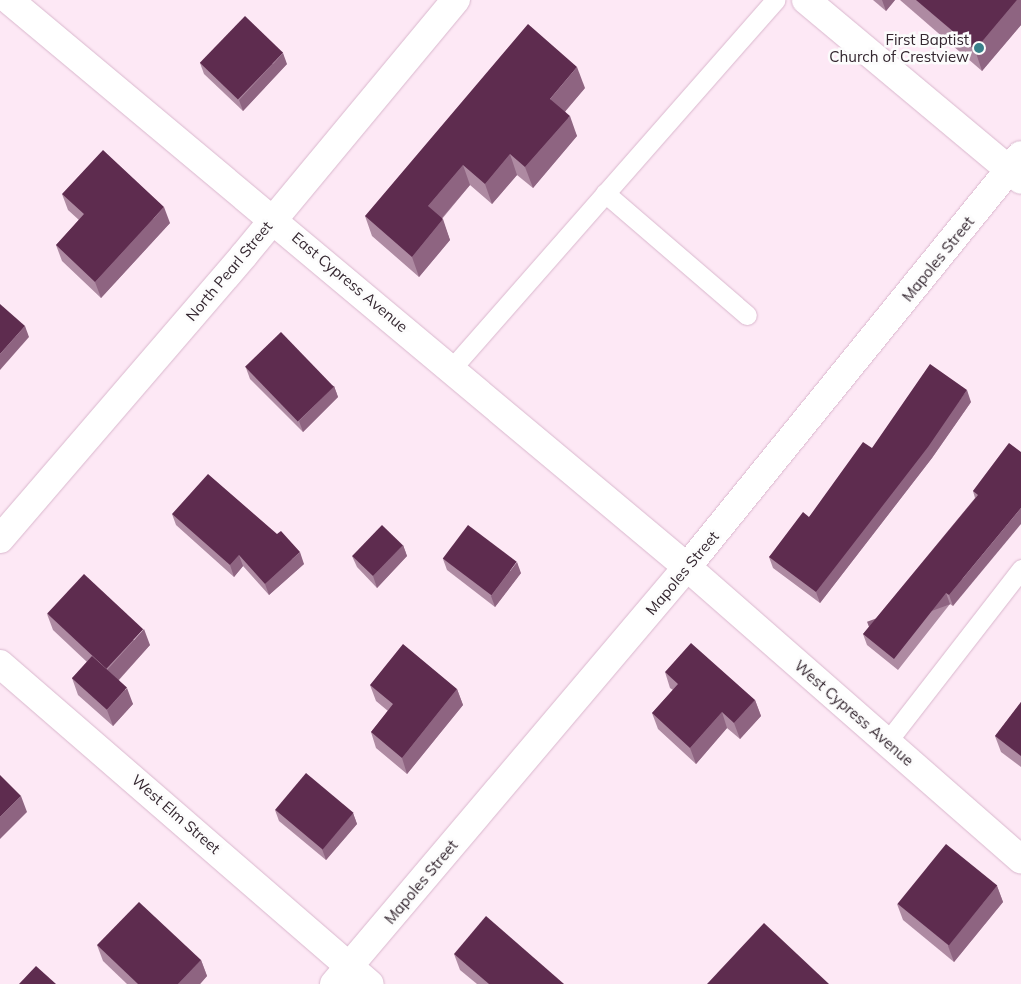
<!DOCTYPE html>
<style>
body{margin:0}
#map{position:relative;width:1021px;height:984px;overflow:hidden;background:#fde8f5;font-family:Mulish,sans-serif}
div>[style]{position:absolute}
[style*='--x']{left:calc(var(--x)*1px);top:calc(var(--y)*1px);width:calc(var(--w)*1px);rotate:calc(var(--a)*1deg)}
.roads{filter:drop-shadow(0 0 1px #d9b7cd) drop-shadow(0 0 1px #d9b7cd)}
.service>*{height:19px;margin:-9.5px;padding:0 9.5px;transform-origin:9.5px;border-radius:9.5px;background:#fff}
.minor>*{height:28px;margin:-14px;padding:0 14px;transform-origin:14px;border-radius:14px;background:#fff}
.wall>*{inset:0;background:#ae8aa2}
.shaded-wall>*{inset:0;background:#8e6481;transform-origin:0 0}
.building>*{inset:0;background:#5e2c4f;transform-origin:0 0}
.dots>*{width:14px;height:14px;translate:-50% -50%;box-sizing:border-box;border:2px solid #fcfcfc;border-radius:50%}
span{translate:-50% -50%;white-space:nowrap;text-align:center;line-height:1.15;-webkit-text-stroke:5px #fcfcfc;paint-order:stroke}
.poi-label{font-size:15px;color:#33262f}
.right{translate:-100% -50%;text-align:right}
.street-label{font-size:15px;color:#33262f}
</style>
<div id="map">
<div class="roads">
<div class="service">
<div style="--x:605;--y:193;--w:187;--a:40.7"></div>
<div style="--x:452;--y:368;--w:490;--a:-48.7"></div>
<div style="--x:887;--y:742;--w:219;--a:-52.2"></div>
</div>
<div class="minor">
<div style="--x:9;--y:0;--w:884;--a:39.91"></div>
<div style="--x:687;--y:567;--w:444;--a:41.2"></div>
<div style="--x:806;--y:0;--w:280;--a:39.9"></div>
<div style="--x:0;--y:539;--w:374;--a:-49.3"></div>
<div style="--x:244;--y:255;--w:332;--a:-50.3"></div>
<div style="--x:0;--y:664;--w:489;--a:40.9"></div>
<div style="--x:334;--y:984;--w:546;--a:-49.75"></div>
<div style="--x:687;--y:567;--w:530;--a:-50.97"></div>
</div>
</div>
<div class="wall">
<div style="clip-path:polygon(873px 0,895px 0,886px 11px)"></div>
<div style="clip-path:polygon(900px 0,1021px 0,1021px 25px,982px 71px)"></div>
<div style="clip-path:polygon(200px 63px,287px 64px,243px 111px,204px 74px)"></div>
<div style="clip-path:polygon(585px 88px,565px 111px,577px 136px,533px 188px,517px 175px,492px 204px,470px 185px,442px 219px,450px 240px,419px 277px,372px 236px,365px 216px)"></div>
<div style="clip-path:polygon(62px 194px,170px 223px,101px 298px,62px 261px,56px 245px,79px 220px,68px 210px)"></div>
<div style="clip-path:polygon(246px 368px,334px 386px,338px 397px,303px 432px,250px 379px)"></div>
<div style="clip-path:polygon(971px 402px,932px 458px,820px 603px,773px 568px,769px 557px,809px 517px,872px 448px)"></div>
<div style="clip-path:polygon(1009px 443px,953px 606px,950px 604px,898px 670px,867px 645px,863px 634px,975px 498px,973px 491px)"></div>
<div style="clip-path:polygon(172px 514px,304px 564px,269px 595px,243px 566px,234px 577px,176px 525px)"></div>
<div style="clip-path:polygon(403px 545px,407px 556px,377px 588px,357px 567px,352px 556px)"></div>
<div style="clip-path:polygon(443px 559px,521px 573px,495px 607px,447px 570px)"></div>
<div style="clip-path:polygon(47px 614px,150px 645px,119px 680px,133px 704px,113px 726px,78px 695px,72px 678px,87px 662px,53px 630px)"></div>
<div style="clip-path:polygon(665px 672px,755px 700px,761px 716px,740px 739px,727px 728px,696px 764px,658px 729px,652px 713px,673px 690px,670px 688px)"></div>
<div style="clip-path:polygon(370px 685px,457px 689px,463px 705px,407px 774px,376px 748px,371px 732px,388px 711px,376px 701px)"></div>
<div style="clip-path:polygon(1021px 702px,1021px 767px,1001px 752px,995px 736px)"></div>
<div style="clip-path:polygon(275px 810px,353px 813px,357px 824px,326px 860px,279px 821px)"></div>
<div style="clip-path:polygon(997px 886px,1003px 902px,954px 962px,903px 920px,897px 904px)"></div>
<div style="clip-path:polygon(97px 945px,201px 960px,207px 976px,200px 984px,127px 984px,103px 961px)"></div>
<div style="clip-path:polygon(454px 954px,564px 984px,477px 984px,460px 970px)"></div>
</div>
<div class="shaded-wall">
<div style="clip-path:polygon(882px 0,895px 0,886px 11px)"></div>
<div style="clip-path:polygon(1017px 0,1021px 0,1021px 25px,982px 71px,975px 50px)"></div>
<div style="clip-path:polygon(283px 53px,287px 64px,243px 111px,239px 100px)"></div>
<div style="clip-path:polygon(577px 67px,585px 88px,558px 120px,550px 99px)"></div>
<div style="clip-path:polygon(570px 116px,577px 136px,533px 188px,525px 167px)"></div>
<div style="clip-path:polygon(510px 154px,517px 175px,492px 204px,485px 184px)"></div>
<div style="clip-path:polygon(463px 165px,470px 185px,435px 226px,428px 206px)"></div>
<div style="clip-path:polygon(164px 207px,170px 223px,101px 298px,95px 282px)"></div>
<div style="clip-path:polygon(443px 219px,450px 240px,419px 277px,412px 257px)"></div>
<div style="clip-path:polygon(25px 326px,29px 337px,0 370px,0 354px)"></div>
<div style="clip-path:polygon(334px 386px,338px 397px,303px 432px,299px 421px)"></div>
<div style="clip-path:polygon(967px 390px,971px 402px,932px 458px,820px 603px,816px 592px)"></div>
<div style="clip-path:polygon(1021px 508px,1021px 524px,953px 606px,949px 595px)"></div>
<div style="clip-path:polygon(403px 545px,407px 556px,377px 588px,373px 576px)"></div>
<div style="clip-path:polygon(300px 552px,304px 564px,269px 595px,265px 584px)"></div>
<div style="clip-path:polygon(239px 555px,243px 566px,234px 577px,230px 565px)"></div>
<div style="clip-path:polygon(517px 562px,521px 573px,495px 607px,491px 596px)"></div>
<div style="left:946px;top:593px;width:12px;height:84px;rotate:70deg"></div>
<div style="clip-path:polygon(144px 629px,150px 645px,113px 686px,107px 670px)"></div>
<div style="clip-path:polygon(127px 688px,133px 704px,113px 726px,107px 710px)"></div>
<div style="clip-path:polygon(457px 689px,463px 705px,407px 774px,402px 758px)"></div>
<div style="clip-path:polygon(755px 700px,761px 716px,740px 739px,734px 723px)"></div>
<div style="clip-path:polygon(722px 712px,727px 728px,696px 764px,690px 748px)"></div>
<div style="clip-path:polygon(21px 796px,27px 812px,0 839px,0 817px)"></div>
<div style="clip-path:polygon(353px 813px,357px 824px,326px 860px,322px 849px)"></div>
<div style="clip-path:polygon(997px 886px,1003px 902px,954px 962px,948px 946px)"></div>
<div style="clip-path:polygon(201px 960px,207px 976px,200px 984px,178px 984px)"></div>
</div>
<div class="building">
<div style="clip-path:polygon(916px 0,1017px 0,975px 50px)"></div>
<div style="left:245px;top:16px;width:53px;height:65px;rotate:44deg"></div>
<div style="clip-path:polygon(528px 24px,577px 67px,550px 99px,570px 116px,525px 167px,510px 154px,485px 184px,463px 165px,428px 206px,443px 219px,412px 257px,365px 216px)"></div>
<div style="clip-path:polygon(103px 150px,164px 207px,95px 282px,56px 245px,84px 214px,62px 194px)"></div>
<div style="clip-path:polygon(0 304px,25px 326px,0 354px)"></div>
<div style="left:281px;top:332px;width:76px;height:50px;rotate:46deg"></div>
<div style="clip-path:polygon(930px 364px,967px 390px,928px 447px,816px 592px,769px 557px,803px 512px,809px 517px,863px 442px,872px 448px)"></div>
<div style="clip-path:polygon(1009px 443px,1021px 452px,1021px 508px,949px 595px,946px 593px,894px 659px,863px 634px,978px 495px,973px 491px)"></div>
<div style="clip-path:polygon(208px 474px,277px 534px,281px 531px,300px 552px,265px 584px,239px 555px,230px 565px,172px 514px)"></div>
<div style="left:382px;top:525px;width:29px;height:43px;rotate:44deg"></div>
<div style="left:468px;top:525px;width:61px;height:42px;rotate:37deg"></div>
<div style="left:84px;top:574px;width:81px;height:54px;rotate:43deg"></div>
<div style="clip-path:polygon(691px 643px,755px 700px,734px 723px,722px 712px,690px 748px,652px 713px,678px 684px,665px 672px)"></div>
<div style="clip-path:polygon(403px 644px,457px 689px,402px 758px,371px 732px,393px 704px,370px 685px)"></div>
<div style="left:92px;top:656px;width:47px;height:30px;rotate:42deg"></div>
<div style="clip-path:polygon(1021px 702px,1021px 756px,995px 736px)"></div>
<div style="left:306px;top:773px;width:62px;height:48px;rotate:40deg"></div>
<div style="clip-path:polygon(0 775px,21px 796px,0 817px)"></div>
<div style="left:946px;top:844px;width:66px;height:77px;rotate:39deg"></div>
<div style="clip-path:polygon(139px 902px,201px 960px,178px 984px,138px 984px,97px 945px)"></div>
<div style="clip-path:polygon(486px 916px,564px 984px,489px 984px,454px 954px)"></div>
<div style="clip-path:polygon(764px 923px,829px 984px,707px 984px)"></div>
<div style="clip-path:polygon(36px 966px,56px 984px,19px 984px)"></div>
</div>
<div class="dots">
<div style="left:979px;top:48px;background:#39808a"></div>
</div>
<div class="poi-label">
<span class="right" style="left:969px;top:48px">First Baptist<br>Church of Crestview</span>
</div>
<div class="street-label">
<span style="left:938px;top:259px;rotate:-51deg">Mapoles Street</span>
<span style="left:229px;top:271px;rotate:-50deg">North Pearl Street</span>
<span style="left:350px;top:282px;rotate:40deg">East Cypress Avenue</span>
<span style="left:682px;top:573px;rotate:-50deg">Mapoles Street</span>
<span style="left:854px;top:713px;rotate:41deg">West Cypress Avenue</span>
<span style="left:176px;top:814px;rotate:41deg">West Elm Street</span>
<span style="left:421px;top:882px;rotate:-50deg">Mapoles Street</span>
</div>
</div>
